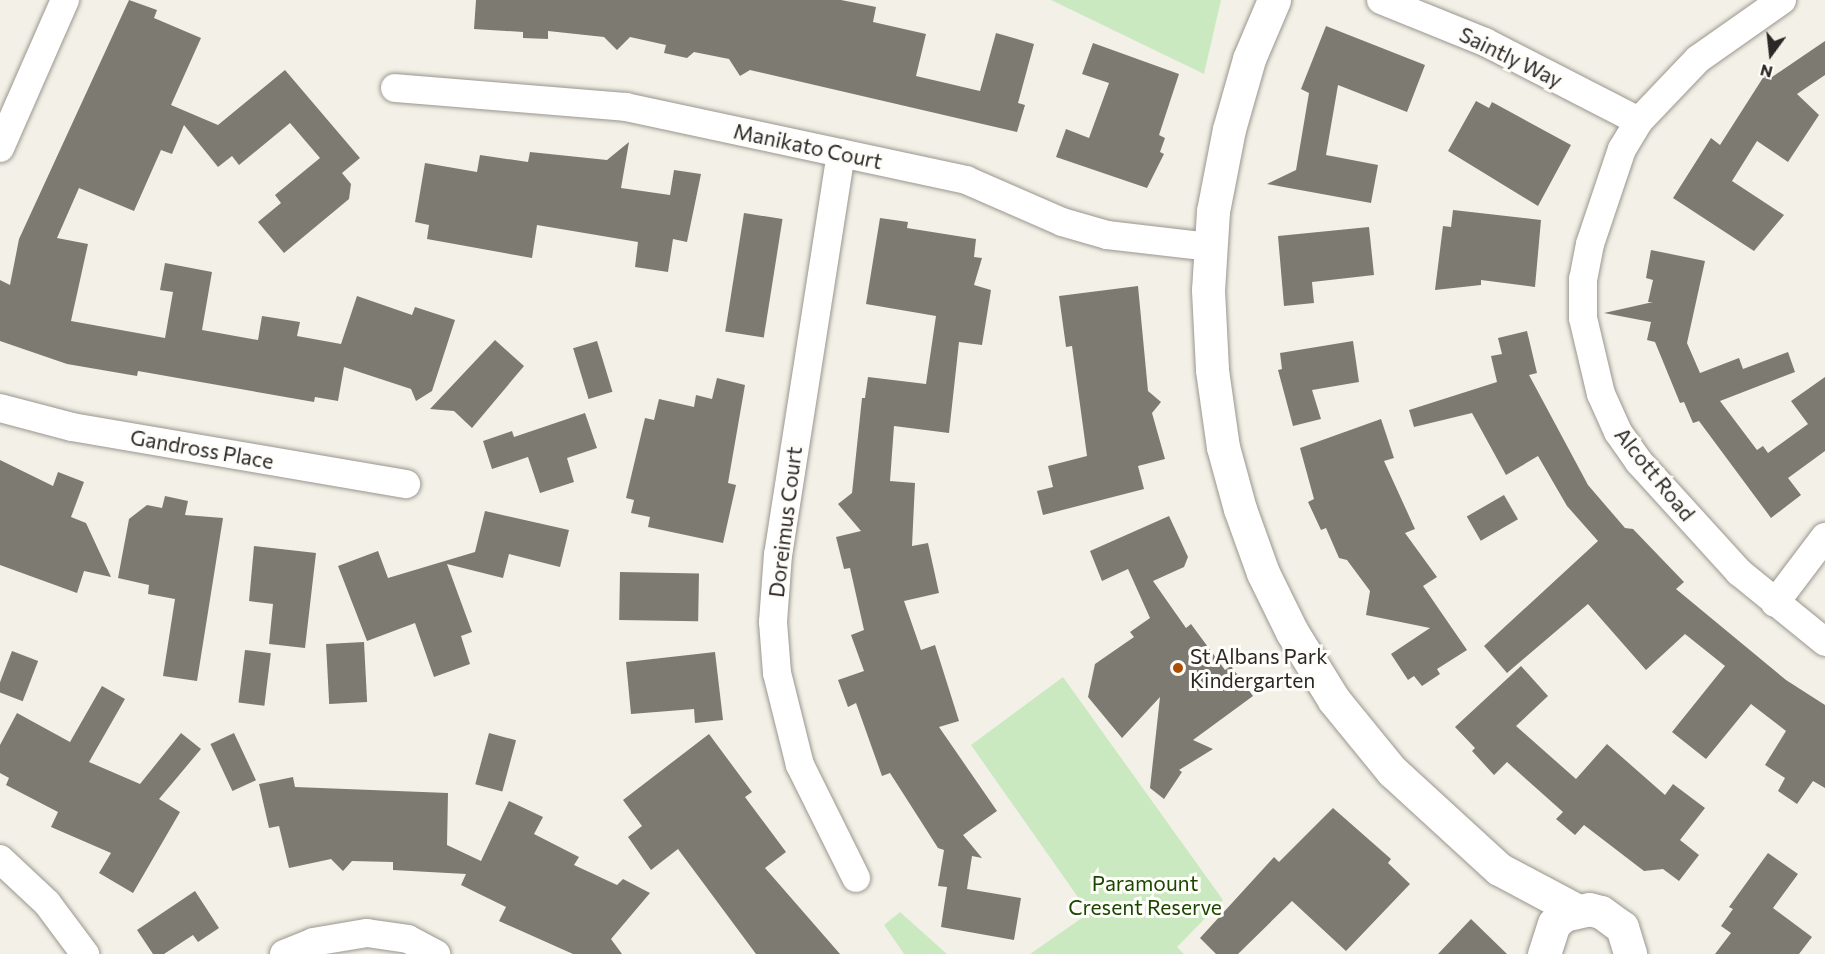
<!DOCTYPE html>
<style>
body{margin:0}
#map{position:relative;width:1825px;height:954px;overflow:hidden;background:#f3f0e7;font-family:Commissioner,sans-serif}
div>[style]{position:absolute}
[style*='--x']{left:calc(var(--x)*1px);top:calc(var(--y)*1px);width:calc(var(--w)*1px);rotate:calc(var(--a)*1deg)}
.green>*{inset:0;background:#cbe9c1}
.building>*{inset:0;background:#7d7a72;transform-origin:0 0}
.roads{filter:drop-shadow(0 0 2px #9a968e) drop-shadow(0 0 2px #9a968e)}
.street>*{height:28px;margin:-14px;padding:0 14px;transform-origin:14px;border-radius:14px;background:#fff}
.secondary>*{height:33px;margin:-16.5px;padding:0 16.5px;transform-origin:16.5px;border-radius:16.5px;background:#fff}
.dots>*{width:16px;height:16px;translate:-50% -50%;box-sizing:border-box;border:3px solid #fffdf9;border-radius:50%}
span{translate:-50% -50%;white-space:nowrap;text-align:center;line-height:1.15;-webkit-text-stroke:6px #fffdf9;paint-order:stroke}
.street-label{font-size:21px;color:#2a2825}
.poi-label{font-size:21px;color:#2a2825}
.left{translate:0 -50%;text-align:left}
.park-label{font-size:21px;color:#194700}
.north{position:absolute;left:1741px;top:24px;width:60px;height:60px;-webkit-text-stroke:4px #fffdf9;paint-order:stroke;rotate:195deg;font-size:16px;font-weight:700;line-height:24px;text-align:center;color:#2a2825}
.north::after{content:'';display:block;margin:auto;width:21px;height:27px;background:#2a2825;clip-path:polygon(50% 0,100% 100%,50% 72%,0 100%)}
</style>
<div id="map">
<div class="green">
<div style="clip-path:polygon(1051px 0,1221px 0,1204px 74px)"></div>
<div style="clip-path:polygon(1063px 677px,1223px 900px,1177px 947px,1184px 954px,1030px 954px,1089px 913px,971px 745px)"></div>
<div style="clip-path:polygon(900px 912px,947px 954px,904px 954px,884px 925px)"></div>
</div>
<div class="building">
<div style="clip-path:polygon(129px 0,157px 10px,154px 18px,201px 38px,171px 105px,218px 125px,285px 70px,360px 158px,342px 173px,351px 184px,349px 199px,284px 253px,258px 222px,281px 203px,275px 195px,320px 158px,290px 123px,239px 165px,232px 156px,218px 167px,184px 125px,172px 154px,161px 150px,134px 211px,79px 188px,57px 238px,88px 244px,71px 321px,165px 338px,173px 292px,160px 290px,165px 263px,212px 272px,202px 330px,258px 340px,262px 316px,300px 322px,297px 336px,341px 344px,357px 296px,412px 315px,415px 307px,455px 320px,432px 391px,416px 401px,411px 389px,344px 367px,338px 401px,315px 397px,314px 402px,138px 371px,137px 376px,67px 364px,0 341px,0 280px,10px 285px,19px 239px)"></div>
<div style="clip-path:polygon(476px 0,841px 0,876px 7px,873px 22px,926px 34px,916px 76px,980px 91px,996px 33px,1034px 44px,1018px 103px,1025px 105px,1017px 132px,750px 70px,740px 76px,729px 59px,694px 52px,687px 58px,664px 53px,666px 45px,630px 37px,617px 50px,604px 37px,548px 31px,548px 39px,523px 38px,523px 32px,474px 29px)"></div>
<div style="clip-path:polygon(1326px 26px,1425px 65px,1407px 112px,1338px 85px,1326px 155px,1378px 165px,1371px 203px,1267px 184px,1296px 170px,1309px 93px,1301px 89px)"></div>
<div style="clip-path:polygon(1825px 41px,1825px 75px,1797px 94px,1819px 115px,1788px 162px,1757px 141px,1732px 181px,1784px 215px,1754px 251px,1673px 198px,1711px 138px,1720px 145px,1766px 73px,1772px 77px)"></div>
<div style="clip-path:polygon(1093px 43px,1179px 74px,1159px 135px,1165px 138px,1160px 152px,1164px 154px,1147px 188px,1056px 157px,1066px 129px,1089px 138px,1109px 83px,1082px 74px)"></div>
<div style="clip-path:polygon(1476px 101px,1489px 108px,1492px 102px,1571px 145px,1538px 206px,1448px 151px)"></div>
<div style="clip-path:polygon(629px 142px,621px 188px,670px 195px,674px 170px,701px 174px,687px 242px,673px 239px,668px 272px,635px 267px,638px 242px,537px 225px,532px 258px,427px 239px,429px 225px,415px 222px,425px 163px,477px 172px,480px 155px,528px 162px,530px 152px,607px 160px)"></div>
<div style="clip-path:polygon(1453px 210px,1541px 220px,1535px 287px,1481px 280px,1481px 285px,1435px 290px,1443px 226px,1451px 227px)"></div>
<div style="left:744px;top:213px;width:39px;height:120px;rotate:9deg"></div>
<div style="clip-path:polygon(880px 218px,908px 222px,907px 228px,976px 239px,974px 257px,982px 258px,974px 285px,991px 290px,982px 345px,959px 342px,949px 433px,894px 426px,890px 481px,915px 483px,912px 546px,928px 543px,939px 593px,904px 601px,921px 650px,935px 645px,959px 721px,939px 727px,997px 811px,963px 835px,982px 858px,972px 856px,967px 889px,1021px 898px,1014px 940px,941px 927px,947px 887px,938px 886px,944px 850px,938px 848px,890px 773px,882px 776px,856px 703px,848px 707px,838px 680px,864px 671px,851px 635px,864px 630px,850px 568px,844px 569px,836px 537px,861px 531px,838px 504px,852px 493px,862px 398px,865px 398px,868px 377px,926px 384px,936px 316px,866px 304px)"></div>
<div style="clip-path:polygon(1369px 227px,1374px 275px,1312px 282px,1314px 303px,1284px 306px,1278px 236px)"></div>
<div style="clip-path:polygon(1651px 250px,1705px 261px,1687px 343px,1700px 373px,1739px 358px,1743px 369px,1788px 352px,1795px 372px,1720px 401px,1757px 450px,1763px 446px,1768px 453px,1808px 424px,1791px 401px,1825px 377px,1825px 451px,1788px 478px,1801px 495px,1771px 518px,1699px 421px,1693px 423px,1684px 402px,1680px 403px,1655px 342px,1647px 340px,1651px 322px,1604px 313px,1653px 302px,1648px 302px,1653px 280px,1646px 278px)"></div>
<div style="clip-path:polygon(1138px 286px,1148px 391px,1161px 402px,1152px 413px,1165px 459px,1138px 466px,1144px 489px,1043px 515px,1037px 491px,1053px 487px,1048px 466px,1087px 456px,1072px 346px,1066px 347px,1059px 296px)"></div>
<div style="clip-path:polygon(1527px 331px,1537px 373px,1529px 375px,1588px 485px,1625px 528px,1633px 529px,1684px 582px,1676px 589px,1786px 680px,1825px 705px,1825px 788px,1813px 781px,1797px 804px,1778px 791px,1785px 778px,1765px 765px,1786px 731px,1751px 704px,1706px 759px,1672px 732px,1725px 666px,1685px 634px,1646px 670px,1588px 604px,1507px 673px,1484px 646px,1598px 541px,1567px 506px,1538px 456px,1506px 475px,1472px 413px,1414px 427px,1409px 410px,1497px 382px,1491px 356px,1502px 354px,1498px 338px)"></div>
<div style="clip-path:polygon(495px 340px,524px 366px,472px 428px,454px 411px,430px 409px)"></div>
<div style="left:597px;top:341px;width:53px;height:25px;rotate:73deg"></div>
<div style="clip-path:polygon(1353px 341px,1359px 382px,1312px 390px,1321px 419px,1293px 426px,1278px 370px,1282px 369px,1280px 353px)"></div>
<div style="clip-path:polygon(717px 378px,745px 385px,728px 483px,736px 485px,723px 543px,648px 527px,650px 517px,631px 513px,634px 500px,626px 498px,645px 418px,654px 420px,659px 399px,694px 407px,696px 395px,712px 399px)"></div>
<div style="clip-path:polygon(585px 413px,597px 448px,567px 458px,574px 482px,540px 493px,528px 457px,492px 469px,483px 441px,512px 431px,514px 437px)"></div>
<div style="clip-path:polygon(1381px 419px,1394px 458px,1384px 461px,1415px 529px,1405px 533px,1437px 577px,1423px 586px,1467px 650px,1437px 669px,1440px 674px,1422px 686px,1414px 676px,1408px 680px,1391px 654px,1430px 628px,1366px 615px,1370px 591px,1347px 560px,1339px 558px,1326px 528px,1321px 530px,1308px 502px,1314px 499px,1300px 448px)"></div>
<div style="clip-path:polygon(0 460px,53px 486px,58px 472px,84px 482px,71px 517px,86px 523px,111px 577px,84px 571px,77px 593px,0 565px)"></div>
<div style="left:1504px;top:495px;width:28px;height:43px;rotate:60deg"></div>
<div style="clip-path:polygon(165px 496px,188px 501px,185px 515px,223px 518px,197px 681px,163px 676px,175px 599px,148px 594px,149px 585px,118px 578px,129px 519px,147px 505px,162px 508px)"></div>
<div style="clip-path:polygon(485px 511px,569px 530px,560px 567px,509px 554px,503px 578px,447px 564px,472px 632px,461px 636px,470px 664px,434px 677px,415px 623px,367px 641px,338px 566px,378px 551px,388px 578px,475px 552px)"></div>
<div style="clip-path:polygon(1169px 516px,1188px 557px,1184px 567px,1153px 581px,1186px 628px,1191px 624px,1225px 670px,1231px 666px,1253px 696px,1193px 740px,1213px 749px,1179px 770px,1182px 772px,1164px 799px,1150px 788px,1160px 697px,1122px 738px,1088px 697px,1095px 664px,1134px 637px,1130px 632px,1150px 618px,1128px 569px,1102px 581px,1090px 551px)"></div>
<div style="clip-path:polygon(254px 546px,316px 553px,305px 648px,269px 644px,273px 604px,249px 601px)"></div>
<div style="left:620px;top:572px;width:79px;height:48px;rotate:1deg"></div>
<div style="left:364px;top:642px;width:60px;height:38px;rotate:87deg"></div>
<div style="left:245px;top:650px;width:26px;height:53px;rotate:7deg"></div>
<div style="left:12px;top:651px;width:28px;height:43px;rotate:21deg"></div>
<div style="clip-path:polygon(715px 652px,723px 720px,695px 723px,694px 709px,631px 714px,626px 662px)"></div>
<div style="clip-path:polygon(1521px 666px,1548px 696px,1516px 726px,1576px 779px,1607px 744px,1665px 795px,1673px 784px,1705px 808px,1680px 840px,1699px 855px,1679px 881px,1663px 869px,1644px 871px,1584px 825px,1575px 835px,1556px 819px,1563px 812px,1507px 762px,1494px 775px,1472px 751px,1475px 748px,1455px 727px)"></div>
<div style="clip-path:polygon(102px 686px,125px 699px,89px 762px,140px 784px,181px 733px,201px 749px,159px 799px,180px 812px,133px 893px,99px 873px,111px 853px,51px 827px,58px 812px,6px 785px,9px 778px,0 773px,0 745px,17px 713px,70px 742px)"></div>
<div style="left:234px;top:733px;width:52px;height:26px;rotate:65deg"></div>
<div style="left:489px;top:733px;width:28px;height:53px;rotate:15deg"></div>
<div style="clip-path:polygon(709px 734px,752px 792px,745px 797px,786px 852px,765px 868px,840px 954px,756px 954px,678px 849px,651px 870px,628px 837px,642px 826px,623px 800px)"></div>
<div style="clip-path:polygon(293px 777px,295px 787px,448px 793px,447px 845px,481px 861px,509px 801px,543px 817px,534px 834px,579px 857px,574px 865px,617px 885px,623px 879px,650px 893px,611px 939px,622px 954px,573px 954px,499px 921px,506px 907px,461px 885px,466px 874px,393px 870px,393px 862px,352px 861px,343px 871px,331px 859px,289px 868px,279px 826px,269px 828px,259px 784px)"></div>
<div style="clip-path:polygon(1333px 808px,1391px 859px,1388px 863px,1410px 884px,1346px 951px,1292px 901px,1238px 954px,1216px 954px,1200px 938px,1274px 857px,1279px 862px)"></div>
<div style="clip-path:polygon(1768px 853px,1798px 874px,1773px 908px,1812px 937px,1799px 954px,1715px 954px,1731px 933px,1721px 926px,1733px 909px,1729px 907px)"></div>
<div style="clip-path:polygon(195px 891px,219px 928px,198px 942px,193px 935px,164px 954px,153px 954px,137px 930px)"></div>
<div style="clip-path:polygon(1471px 919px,1507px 954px,1438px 954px)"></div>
</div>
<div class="roads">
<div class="street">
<div style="--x:1381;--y:0;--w:112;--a:22"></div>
<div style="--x:1485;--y:42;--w:173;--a:27.2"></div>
<div style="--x:1782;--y:0;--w:103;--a:144.9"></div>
<div style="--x:1698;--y:59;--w:86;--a:133.6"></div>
<div style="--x:1639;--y:121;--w:33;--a:121"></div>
<div style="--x:1622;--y:149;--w:100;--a:108.6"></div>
<div style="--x:1590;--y:244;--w:36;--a:101"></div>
<div style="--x:1583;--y:279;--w:39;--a:90"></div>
<div style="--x:1583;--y:318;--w:78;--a:76.7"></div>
<div style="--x:1601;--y:394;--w:42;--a:65.9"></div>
<div style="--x:1618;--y:432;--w:37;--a:55"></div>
<div style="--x:1639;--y:462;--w:149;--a:47.7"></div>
<div style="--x:1739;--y:572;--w:111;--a:39.1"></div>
<div style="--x:395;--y:88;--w:232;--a:4.7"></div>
<div style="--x:626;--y:107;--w:348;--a:12.1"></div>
<div style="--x:966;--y:180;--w:105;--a:23.6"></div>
<div style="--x:1062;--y:222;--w:47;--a:16.1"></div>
<div style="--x:1107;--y:235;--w:105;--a:6.6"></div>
<div style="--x:0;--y:148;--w:162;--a:-66.3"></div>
<div style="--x:841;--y:153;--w:406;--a:98.9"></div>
<div style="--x:778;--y:554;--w:68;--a:94.2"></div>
<div style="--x:773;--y:622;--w:51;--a:85.5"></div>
<div style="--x:777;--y:673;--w:95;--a:76"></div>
<div style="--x:800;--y:765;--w:126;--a:63.6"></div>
<div style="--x:0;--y:408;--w:74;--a:14.8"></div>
<div style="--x:72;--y:427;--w:339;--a:9.7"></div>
<div style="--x:1775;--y:603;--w:83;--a:-52.9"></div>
<div style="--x:0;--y:859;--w:64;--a:43.1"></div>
<div style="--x:47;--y:903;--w:64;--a:53.3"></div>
<div style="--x:284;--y:954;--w:31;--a:-22"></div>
<div style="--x:313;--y:942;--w:55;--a:-9.5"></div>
<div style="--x:367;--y:933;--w:41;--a:8.3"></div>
<div style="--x:408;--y:939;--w:32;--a:28"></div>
</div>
<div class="secondary">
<div style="--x:1274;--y:0;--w:64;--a:113"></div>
<div style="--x:1249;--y:59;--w:73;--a:105.9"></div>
<div style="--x:1229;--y:129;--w:84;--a:101"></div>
<div style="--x:1213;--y:211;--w:79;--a:93.6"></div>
<div style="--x:1208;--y:290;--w:80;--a:87.1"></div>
<div style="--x:1212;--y:370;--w:78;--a:81.9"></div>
<div style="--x:1223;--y:447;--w:64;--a:74.7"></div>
<div style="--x:1240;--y:509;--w:68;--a:70.2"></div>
<div style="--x:1263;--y:573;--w:66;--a:63.8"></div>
<div style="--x:1292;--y:632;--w:80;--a:58.3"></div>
<div style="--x:1334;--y:700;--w:92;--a:50.8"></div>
<div style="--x:1392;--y:771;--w:145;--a:42.5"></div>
<div style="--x:1499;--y:869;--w:87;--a:28"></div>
<div style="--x:1544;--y:954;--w:32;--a:-72"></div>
<div style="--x:1554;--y:924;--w:13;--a:-42"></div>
<div style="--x:1564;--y:915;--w:26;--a:-13"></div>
<div style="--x:1589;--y:909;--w:12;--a:14"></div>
<div style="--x:1601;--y:912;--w:26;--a:36"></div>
<div style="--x:1622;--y:927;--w:28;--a:73"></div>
</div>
</div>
<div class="dots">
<div style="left:1178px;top:668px;background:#ae4d04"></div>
</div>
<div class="street-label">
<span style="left:1511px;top:57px;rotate:26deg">Saintly Way</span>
<span style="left:808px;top:146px;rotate:12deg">Manikato Court</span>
<span style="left:202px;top:449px;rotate:10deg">Gandross Place</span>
<span style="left:1655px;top:474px;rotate:51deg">Alcott Road</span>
<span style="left:785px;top:522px;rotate:-83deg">Doreimus Court</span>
</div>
<div class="poi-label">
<span class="left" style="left:1190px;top:668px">St Albans Park<br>Kindergarten</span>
</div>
<div class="park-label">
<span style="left:1145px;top:895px">Paramount<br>Cresent Reserve</span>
</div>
<div class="north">N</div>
</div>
